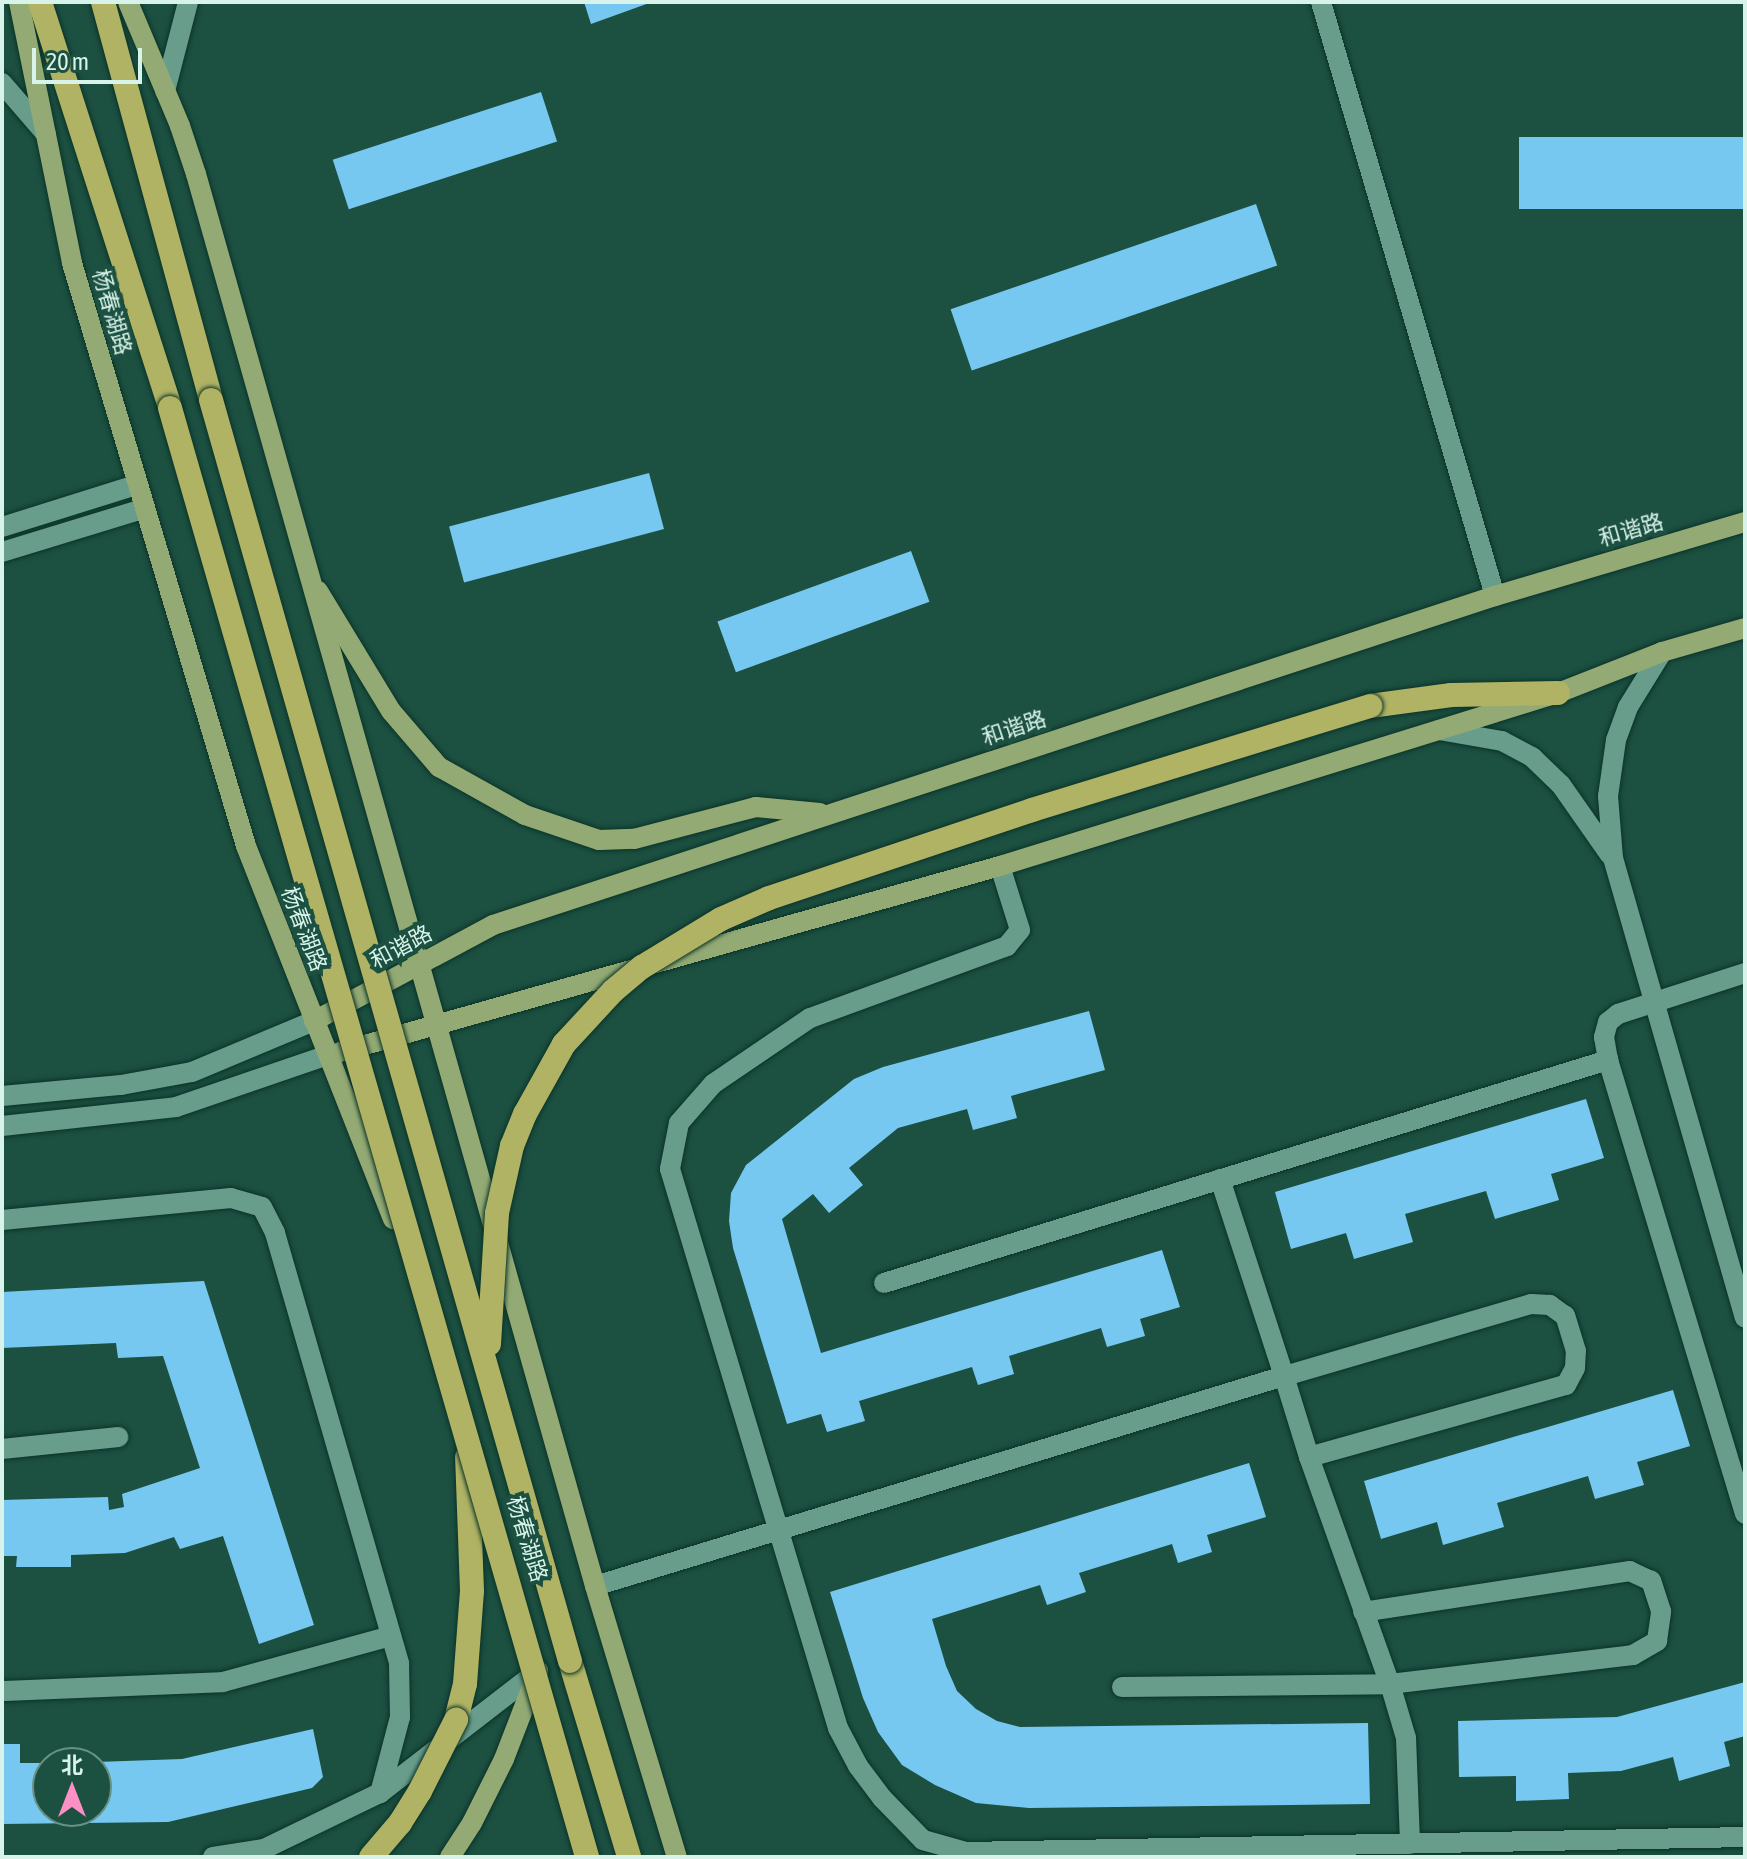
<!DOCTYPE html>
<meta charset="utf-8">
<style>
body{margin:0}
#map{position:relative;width:1747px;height:1859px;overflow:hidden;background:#1c5041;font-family:"Asap Condensed","Noto Sans SC",sans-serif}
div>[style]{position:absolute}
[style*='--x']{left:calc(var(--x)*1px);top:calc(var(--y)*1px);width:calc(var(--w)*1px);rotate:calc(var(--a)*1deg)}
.building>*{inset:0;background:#77c8f0;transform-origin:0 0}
.roads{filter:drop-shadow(0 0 2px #0b3429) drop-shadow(0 0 2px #0b3429)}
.minor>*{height:20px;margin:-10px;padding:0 10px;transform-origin:10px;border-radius:10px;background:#699d8b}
.major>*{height:20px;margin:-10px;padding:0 10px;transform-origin:10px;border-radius:10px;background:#94aa74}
.highway>*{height:24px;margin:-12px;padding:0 12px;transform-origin:12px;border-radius:12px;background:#b0b364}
.bridges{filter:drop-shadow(0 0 2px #0b3429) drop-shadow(0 0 2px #0b3429)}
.highway-bridge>*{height:24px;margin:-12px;padding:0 12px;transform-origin:12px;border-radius:12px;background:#b0b364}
span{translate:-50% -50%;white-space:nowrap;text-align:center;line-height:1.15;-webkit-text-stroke:8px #1c5041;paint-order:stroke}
.street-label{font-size:22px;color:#d8f3e9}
.frame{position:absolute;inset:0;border:4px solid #d8f3e9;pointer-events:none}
.north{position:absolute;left:32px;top:1747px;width:80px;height:80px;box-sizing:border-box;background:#1c5041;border:2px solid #679184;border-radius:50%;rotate:0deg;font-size:22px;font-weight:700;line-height:32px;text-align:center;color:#d8f3e9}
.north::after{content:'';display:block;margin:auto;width:28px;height:36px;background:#fc8fc3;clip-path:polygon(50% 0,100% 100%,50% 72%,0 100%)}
.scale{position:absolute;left:32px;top:48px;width:110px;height:36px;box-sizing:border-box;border:4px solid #d8f3e9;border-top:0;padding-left:10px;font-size:24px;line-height:28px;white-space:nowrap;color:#d8f3e9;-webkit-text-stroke:6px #1c5041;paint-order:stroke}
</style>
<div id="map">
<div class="building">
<div style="clip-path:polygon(584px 2px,652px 2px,591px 24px)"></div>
<div style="left:541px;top:92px;width:52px;height:219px;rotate:72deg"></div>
<div style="left:1745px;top:137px;width:72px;height:226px;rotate:90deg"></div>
<div style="left:1256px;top:204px;width:65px;height:323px;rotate:71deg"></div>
<div style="left:649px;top:473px;width:58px;height:207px;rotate:75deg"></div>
<div style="left:911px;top:551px;width:54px;height:206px;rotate:70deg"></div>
<div style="clip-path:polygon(1089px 1011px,1105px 1070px,1011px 1096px,1017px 1118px,973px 1130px,967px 1109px,898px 1128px,849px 1168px,863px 1185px,829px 1213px,813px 1194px,782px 1219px,821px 1353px,1162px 1250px,1180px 1307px,1140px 1319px,1145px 1336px,1107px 1347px,1101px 1328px,1009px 1356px,1014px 1374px,978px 1385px,972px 1367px,859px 1401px,865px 1421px,827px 1432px,821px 1414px,787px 1424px,733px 1248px,729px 1221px,731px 1193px,746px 1165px,854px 1079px,883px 1067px)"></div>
<div style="clip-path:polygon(1586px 1099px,1604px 1158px,1551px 1174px,1559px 1200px,1495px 1219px,1486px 1191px,1405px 1214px,1413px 1242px,1354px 1259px,1346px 1233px,1291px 1249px,1275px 1192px)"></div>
<div style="clip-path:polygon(204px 1281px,314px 1625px,259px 1644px,223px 1536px,180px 1549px,174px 1537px,125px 1553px,71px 1555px,71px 1567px,16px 1567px,17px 1556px,2px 1556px,2px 1500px,108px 1497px,109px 1510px,124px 1507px,122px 1494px,200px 1468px,163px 1356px,118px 1358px,116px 1343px,2px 1348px,2px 1292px)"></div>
<div style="clip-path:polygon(1673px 1390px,1690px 1446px,1637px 1462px,1644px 1485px,1595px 1499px,1588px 1476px,1497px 1503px,1504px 1527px,1443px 1545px,1437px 1522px,1381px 1539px,1364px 1481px)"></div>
<div style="clip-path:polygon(1249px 1463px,1266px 1517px,1207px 1535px,1212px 1552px,1178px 1563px,1172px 1544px,1079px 1573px,1086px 1592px,1047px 1605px,1040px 1585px,932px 1619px,946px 1666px,957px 1691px,976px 1709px,997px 1721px,1020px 1727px,1368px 1723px,1370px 1804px,1029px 1808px,976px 1803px,935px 1785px,902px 1765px,878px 1732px,863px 1698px,830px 1592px)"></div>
<div style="clip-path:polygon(1745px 1682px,1745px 1736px,1724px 1742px,1730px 1766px,1679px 1781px,1673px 1757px,1621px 1771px,1568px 1773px,1569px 1799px,1516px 1801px,1516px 1776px,1459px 1777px,1458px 1721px,1617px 1717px)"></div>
<div style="clip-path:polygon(313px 1729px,323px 1777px,312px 1788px,168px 1822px,2px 1824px,2px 1744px,20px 1744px,20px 1763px,48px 1763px,48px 1811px,96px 1811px,96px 1762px,182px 1759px)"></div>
</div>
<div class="roads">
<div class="minor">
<div style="--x:1321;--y:2;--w:619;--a:73.67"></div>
<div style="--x:2;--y:83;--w:67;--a:49.2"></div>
<div style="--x:165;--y:91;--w:92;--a:-75.5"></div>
<div style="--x:2;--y:527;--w:140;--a:-17.4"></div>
<div style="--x:2;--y:552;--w:147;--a:-17"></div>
<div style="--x:1662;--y:652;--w:65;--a:121.7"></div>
<div style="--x:1628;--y:707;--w:35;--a:110"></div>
<div style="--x:1616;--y:740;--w:57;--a:98.1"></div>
<div style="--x:1608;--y:796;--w:62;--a:85.4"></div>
<div style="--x:1613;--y:858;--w:478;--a:74"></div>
<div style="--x:1439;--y:730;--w:64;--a:9.9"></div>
<div style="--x:1502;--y:741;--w:34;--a:28"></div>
<div style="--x:1532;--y:757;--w:40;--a:44"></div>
<div style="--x:1561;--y:785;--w:85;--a:55"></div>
<div style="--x:1000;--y:866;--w:67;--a:72.6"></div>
<div style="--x:1020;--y:930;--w:21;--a:129"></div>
<div style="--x:1007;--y:946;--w:210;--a:159.9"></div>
<div style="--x:810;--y:1018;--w:117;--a:145.8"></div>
<div style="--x:713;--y:1084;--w:52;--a:131.1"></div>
<div style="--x:679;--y:1123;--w:47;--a:101.1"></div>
<div style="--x:670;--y:1169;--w:584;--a:73.27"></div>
<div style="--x:838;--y:1728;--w:43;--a:62.2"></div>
<div style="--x:858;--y:1766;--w:40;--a:53"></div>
<div style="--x:882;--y:1798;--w:59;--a:45.7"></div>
<div style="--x:923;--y:1840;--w:45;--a:15.6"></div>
<div style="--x:966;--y:1852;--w:779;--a:-1.1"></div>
<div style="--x:1745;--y:973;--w:133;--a:162.1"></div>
<div style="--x:1618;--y:1014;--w:13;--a:141"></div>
<div style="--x:1608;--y:1022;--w:16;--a:105"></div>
<div style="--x:1604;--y:1037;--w:23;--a:80"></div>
<div style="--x:1608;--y:1060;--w:474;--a:73.2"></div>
<div style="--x:2;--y:1096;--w:120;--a:-5.3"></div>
<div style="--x:121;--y:1085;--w:72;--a:-10.4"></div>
<div style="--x:192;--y:1072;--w:132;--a:-22.7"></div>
<div style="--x:2;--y:1126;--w:175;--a:-6.2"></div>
<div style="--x:176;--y:1107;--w:161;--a:-18.9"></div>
<div style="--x:2;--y:1220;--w:230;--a:-5.5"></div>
<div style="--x:231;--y:1198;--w:32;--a:16"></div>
<div style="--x:262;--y:1207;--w:29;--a:63"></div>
<div style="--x:275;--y:1233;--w:448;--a:73.9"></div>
<div style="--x:399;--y:1664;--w:53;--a:88.9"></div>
<div style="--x:400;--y:1717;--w:79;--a:104.7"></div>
<div style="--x:884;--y:1283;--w:758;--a:-17.12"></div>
<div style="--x:2;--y:1449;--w:117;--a:-5.9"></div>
<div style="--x:1309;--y:1457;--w:267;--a:-15.7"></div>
<div style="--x:1566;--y:1385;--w:19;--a:-62"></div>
<div style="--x:1575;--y:1368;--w:17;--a:-87"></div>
<div style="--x:1576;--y:1351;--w:37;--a:-107"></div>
<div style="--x:1565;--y:1316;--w:19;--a:-144"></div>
<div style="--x:1550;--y:1305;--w:19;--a:-177"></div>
<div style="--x:1531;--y:1304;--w:257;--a:163.7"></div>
<div style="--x:1284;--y:1376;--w:85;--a:72.8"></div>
<div style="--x:1309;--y:1457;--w:241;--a:70.4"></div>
<div style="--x:1390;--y:1684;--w:56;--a:73.5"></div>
<div style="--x:1406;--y:1738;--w:106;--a:87.8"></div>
<div style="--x:595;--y:1586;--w:720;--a:-16.95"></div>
<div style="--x:1284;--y:1376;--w:207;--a:-108"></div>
<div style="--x:1122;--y:1687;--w:268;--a:-0.6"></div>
<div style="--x:1390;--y:1684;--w:245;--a:-6.8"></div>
<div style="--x:1633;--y:1655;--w:28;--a:-30"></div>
<div style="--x:1657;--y:1641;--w:30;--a:-82"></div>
<div style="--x:1661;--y:1611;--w:32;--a:-108"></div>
<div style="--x:1651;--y:1581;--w:23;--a:-155"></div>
<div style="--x:1630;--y:1571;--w:270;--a:171.3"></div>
<div style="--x:2;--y:1691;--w:221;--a:-2.3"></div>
<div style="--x:223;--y:1682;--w:174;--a:-15.3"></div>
<div style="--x:213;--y:1857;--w:52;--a:-8.9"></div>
<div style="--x:264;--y:1849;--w:129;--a:-25.8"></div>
<div style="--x:380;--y:1793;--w:200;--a:-37.7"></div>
</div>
<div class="major">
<div style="--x:19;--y:2;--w:266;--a:78.5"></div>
<div style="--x:72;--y:263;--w:608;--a:73.38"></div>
<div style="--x:246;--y:846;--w:401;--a:68.5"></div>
<div style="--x:128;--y:2;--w:134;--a:67.2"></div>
<div style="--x:180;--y:126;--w:51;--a:71.6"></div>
<div style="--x:196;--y:174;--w:1467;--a:74.22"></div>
<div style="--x:595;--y:1586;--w:283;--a:73.2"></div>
<div style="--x:318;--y:591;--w:140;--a:58.7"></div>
<div style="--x:391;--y:711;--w:74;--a:49.4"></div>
<div style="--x:439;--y:767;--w:98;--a:29.2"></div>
<div style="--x:525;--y:815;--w:78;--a:18.7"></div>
<div style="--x:599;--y:840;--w:35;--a:-2"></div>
<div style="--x:634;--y:839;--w:126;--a:-14.7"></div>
<div style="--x:756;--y:807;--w:64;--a:5.4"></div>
<div style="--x:314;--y:1021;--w:203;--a:-28.2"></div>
<div style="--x:493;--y:925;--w:1055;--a:-18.18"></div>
<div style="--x:1495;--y:596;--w:261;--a:-16.5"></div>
<div style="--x:340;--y:1052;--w:686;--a:-15.74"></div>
<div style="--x:1000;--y:866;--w:584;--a:-17.23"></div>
<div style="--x:1558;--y:693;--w:112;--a:-21.5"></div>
<div style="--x:1662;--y:652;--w:86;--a:-16.1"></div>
<div style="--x:450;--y:1857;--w:40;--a:-57.1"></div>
<div style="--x:472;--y:1823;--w:72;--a:-63.4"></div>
<div style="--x:504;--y:1759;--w:94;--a:-68.9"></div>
</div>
<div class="highway">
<div style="--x:40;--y:2;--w:426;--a:72.2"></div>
<div style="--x:103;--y:2;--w:412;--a:74.8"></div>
<div style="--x:1370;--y:706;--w:82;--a:-7.7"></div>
<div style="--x:1451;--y:695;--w:107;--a:-1.1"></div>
<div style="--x:570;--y:1661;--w:205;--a:73.2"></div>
<div style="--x:456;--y:1720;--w:37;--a:-76"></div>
<div style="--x:465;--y:1684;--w:93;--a:-85.7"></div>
<div style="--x:472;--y:1591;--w:134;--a:-92.1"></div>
</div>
</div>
<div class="bridges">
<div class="highway-bridge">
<div style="--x:211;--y:400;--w:1311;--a:74.11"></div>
<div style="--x:170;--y:408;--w:1508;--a:73.94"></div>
<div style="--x:489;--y:1344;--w:131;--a:-86.5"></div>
<div style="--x:497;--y:1213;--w:69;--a:-77.4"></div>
<div style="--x:512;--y:1146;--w:35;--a:-68"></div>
<div style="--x:525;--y:1114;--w:80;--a:-60.9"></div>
<div style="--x:564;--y:1044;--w:72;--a:-47.2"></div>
<div style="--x:613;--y:991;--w:38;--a:-40"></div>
<div style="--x:642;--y:967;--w:92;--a:-31.3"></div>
<div style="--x:721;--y:919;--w:52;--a:-23.6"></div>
<div style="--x:769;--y:898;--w:277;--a:-18.5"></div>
<div style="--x:1032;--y:810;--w:354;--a:-17.1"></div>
<div style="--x:371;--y:1857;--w:45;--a:-49.5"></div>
<div style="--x:400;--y:1823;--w:38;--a:-58"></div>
<div style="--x:420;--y:1791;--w:80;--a:-63.1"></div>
</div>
</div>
<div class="street-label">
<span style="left:112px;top:312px;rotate:74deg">杨春湖路</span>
<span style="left:1631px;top:530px;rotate:-16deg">和谐路</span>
<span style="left:1014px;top:728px;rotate:-18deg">和谐路</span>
<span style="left:304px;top:929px;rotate:69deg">杨春湖路</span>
<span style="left:401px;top:947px;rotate:-28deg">和谐路</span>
<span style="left:527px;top:1539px;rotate:73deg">杨春湖路</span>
</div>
<div class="frame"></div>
<div class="north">北</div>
<div class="scale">20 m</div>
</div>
